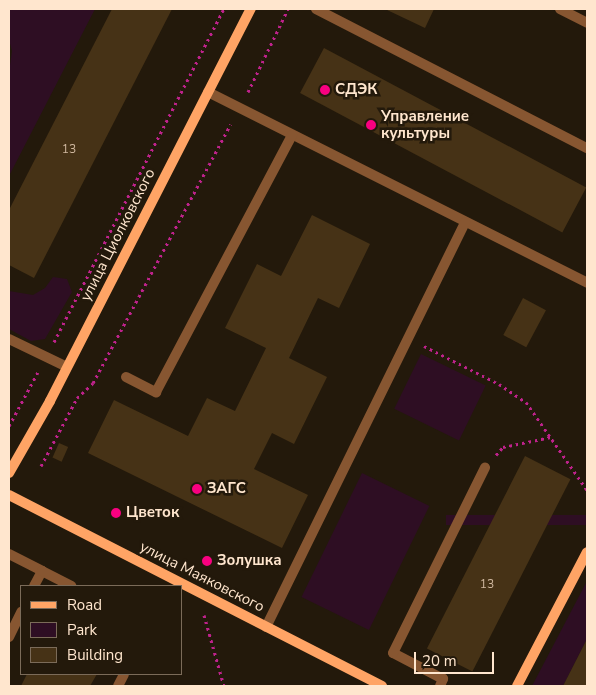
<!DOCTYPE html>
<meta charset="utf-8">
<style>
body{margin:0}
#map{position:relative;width:596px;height:695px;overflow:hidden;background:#23190b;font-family:"Nunito Sans",sans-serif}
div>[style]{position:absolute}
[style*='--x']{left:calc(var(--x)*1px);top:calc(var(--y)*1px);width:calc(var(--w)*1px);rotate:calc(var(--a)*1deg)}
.green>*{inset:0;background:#2e0e23;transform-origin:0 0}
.building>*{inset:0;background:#463216;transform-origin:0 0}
.path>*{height:3px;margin-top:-1.5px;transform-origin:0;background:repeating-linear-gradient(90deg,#bf228c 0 2.5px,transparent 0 6.5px)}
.lane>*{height:10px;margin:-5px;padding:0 5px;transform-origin:5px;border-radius:5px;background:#875631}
.secondary>*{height:10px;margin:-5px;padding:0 5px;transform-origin:5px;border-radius:5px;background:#ffa465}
.dots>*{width:14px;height:14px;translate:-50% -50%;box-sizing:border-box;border:2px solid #23190b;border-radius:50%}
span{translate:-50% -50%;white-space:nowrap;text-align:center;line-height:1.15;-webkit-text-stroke:5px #23190b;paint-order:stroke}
.number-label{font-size:12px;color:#d1b9a0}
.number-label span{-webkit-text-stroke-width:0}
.poi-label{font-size:15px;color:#ffe6ce;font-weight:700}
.left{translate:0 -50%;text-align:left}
.street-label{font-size:15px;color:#ffe6ce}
.frame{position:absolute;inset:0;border:10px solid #ffe6ce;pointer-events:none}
.legend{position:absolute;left:20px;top:585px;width:162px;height:90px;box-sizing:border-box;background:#23190b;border:1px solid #7b6b59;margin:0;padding:6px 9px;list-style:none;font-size:15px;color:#ffe6ce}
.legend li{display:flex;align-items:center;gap:10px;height:25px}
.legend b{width:25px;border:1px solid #7b6b59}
.scale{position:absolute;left:414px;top:652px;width:80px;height:22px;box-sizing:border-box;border:2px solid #ffe6ce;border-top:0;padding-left:6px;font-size:15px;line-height:18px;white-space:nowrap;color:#ffe6ce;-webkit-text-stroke:4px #23190b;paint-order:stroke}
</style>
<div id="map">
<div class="green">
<div style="clip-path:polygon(9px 9px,95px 9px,9px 176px,9px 72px,12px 51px,9px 40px)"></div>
<div style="clip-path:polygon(53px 277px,67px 279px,72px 292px,45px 339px,31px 341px,9px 329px,9px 291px,33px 295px,45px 288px)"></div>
<div style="left:421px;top:354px;width:72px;height:61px;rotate:26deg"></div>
<div style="left:362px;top:473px;width:75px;height:138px;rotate:26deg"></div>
<div style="left:587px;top:515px;width:10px;height:141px;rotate:90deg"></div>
<div style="clip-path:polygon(587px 581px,587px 639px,563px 686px,532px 686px)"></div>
</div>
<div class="building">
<div style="clip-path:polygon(112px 9px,172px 9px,34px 278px,9px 265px,9px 210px)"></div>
<div style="clip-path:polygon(385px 9px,434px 9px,425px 28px)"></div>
<div style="left:324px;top:48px;width:297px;height:51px;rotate:28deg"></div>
<div style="clip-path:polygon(312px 215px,370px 244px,339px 308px,318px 298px,289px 358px,327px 377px,294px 444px,272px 433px,254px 469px,308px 495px,282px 548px,88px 453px,114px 400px,188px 436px,207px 398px,235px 411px,266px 348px,225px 328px,257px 264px,281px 276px)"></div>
<div style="left:523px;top:298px;width:26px;height:42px;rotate:28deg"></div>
<div style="left:59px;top:443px;width:10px;height:16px;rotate:24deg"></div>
<div style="left:525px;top:456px;width:51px;height:216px;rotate:27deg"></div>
<div style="clip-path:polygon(587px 639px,587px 686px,563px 686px)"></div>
<div style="clip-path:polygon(27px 674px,97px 674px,90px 686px,21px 686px)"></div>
</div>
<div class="path">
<div style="--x:248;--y:92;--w:92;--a:-64.3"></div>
<div style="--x:54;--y:342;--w:374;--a:-63"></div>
<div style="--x:424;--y:346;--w:84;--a:26.9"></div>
<div style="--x:499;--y:384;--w:32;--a:34"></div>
<div style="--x:526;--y:402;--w:107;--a:55.3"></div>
<div style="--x:9;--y:426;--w:61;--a:-61.8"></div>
<div style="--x:496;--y:455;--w:11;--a:-49"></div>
<div style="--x:503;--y:447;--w:49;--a:-11.8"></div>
<div style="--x:41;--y:466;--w:77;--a:-62.1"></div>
<div style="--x:77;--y:398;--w:22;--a:-43"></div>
<div style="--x:93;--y:383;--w:293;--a:-62"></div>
<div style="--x:204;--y:615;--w:74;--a:74.3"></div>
</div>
<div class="lane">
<div style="--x:316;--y:9;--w:305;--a:27.2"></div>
<div style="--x:560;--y:9;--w:30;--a:27"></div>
<div style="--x:208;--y:92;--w:424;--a:26.7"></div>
<div style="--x:9;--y:339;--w:64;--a:25.8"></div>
<div style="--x:126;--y:377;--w:34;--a:27"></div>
<div style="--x:156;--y:392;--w:291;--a:-62.1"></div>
<div style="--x:9;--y:554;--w:37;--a:27"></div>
<div style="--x:42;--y:571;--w:17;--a:118"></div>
<div style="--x:42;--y:571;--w:33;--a:27"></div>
<div style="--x:266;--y:627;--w:451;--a:-63.8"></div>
<div style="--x:9;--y:637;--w:28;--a:-64"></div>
<div style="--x:118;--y:686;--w:13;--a:-63"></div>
<div style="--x:440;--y:686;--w:8;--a:-67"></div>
<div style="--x:443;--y:679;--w:56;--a:-152.5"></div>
<div style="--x:393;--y:653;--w:207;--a:-63.6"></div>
</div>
<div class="secondary">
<div style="--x:9;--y:473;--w:83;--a:-60.3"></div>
<div style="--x:50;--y:401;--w:441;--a:-62.9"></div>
<div style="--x:9;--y:495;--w:419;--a:27.1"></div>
<div style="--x:517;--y:686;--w:151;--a:-62.4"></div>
</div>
<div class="dots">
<div style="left:325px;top:90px;background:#f90080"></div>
<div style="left:371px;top:125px;background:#f90080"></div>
<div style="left:197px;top:489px;background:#f90080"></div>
<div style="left:116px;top:513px;background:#f90080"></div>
<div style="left:207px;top:561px;background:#f90080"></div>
</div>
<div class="number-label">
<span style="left:69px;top:150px">13</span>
<span style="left:487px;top:585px">13</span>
</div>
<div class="poi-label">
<span class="left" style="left:335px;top:90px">СДЭК</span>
<span class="left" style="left:381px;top:125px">Управление<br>культуры</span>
<span class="left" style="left:207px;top:489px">ЗАГС</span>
<span class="left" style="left:126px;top:513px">Цветок</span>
<span class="left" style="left:217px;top:561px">Золушка</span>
</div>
<div class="street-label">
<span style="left:118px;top:235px;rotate:-63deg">улица Циолковского</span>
<span style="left:202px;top:577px;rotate:27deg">улица Маяковского</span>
</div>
<div class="frame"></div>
<ul class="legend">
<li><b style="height:6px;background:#ffa465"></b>Road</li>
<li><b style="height:14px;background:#2e0e23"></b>Park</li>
<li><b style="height:14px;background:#463216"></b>Building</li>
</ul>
<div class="scale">20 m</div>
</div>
